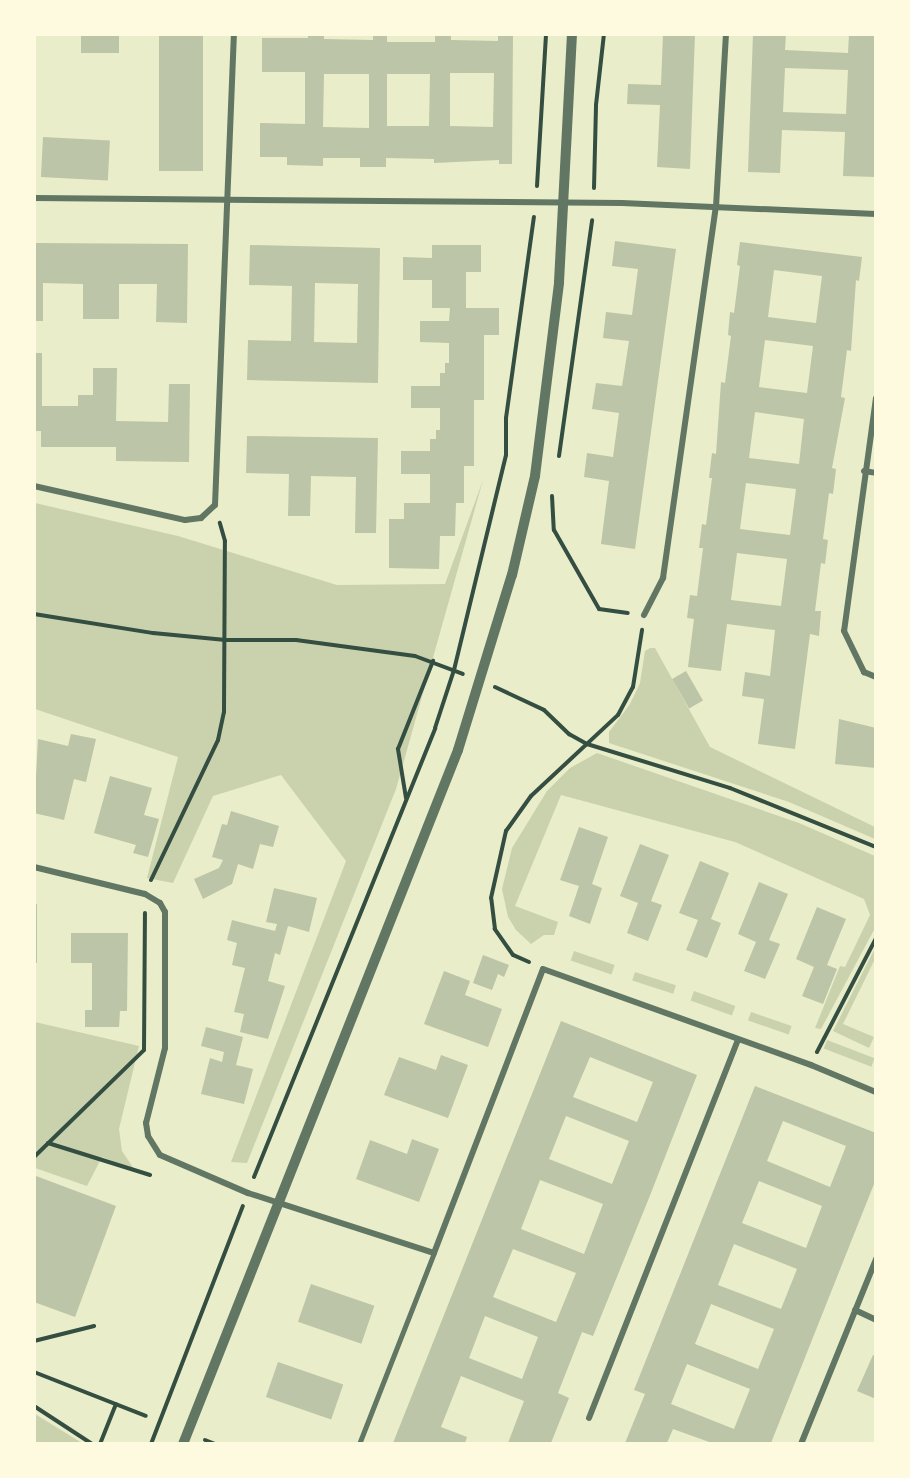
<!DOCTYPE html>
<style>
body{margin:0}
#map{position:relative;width:910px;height:1478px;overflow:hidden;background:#e9edc9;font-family:Karla,sans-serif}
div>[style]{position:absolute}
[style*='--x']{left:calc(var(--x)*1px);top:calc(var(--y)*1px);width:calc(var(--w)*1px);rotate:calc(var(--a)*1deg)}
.green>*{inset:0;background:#cad2ad;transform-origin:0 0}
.building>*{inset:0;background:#bcc5a7;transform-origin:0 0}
.path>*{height:4px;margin:-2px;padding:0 2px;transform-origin:2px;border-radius:2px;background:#344e41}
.pedestrian>*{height:5px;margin:-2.5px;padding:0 2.5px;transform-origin:2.5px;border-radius:2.5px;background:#617663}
.minor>*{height:6px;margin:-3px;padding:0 3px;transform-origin:3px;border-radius:3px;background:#617663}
.tertiary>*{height:10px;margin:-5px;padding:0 5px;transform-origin:5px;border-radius:5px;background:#617663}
span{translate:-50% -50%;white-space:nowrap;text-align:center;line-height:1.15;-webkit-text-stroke:5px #fefae0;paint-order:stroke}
.frame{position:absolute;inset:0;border:36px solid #fefae0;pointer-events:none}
</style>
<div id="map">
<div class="green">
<div style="clip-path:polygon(483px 480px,396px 789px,247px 1163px,231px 1162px,346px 861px,281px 775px,213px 796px,173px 883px,147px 878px,178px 757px,35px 709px,35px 503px,178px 536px,337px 585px,445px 584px)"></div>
<div style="clip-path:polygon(650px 648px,655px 648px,710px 747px,875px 827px,875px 839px,789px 802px,609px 743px,609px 732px,630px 704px,640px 683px,645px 651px)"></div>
<div style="clip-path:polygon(597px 753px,799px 823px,875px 856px,875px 928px,821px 1029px,815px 1028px,840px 966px,845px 967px,870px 915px,864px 899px,735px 842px,561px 795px,515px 906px,558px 922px,554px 935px,544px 935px,531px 944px,516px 930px,508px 917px,502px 889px,512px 848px,547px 791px,570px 768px)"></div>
<div style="clip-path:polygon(875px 948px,875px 959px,843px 1024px,874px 1037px,869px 1048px,833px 1031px)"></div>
<div style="left:574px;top:951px;width:43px;height:10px;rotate:19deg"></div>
<div style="left:635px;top:972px;width:43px;height:9px;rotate:18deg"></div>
<div style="left:694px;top:991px;width:44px;height:10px;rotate:20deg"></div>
<div style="left:751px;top:1012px;width:43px;height:9px;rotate:19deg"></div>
<div style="clip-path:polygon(35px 1022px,139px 1046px,119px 1129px,122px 1151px,134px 1169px,102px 1157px,87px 1186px,35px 1168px)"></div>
<div style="left:827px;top:1040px;width:51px;height:9px;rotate:21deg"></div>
<div style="clip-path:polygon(34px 1414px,35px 1414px,82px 1443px,35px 1443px)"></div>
</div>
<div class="building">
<div style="left:81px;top:34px;width:38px;height:19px"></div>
<div style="left:159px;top:34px;width:44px;height:137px"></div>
<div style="clip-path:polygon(evenodd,308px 34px,324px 34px,324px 39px,373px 40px,373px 34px,387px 34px,387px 42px,435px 42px,435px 35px,451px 36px,451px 40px,498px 41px,498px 35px,513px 35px,512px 164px,499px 164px,499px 160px,434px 163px,434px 159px,386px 158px,386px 167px,360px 167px,360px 158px,323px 158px,323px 166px,287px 165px,287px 157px,260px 157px,260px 123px,305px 124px,305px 72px,262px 72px,262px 38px,308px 38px,308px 34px,450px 73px,494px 73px,493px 127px,450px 126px,450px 73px,308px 34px,324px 74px,369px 74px,369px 128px,323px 127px,324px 74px,308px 34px,387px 74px,430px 74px,429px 126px,387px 126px,387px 74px)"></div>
<div style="clip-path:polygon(663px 34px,695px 34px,690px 169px,657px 167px,660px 105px,627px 104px,628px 84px,661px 85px)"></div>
<div style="clip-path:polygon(evenodd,753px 34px,786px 34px,785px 50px,848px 53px,849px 34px,876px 34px,876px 177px,843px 176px,845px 132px,814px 131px,782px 130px,780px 173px,748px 172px,753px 34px,785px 68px,848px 70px,846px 114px,783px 112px,785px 68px)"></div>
<div style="left:43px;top:137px;width:67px;height:40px;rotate:3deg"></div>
<div style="clip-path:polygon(615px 241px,676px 249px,635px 549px,601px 544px,609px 481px,584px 477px,587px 453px,613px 457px,619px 413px,592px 409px,596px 383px,622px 386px,629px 341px,603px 338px,606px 312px,632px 315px,638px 269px,612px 266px)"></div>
<div style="clip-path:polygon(evenodd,740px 242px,862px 257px,859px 281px,856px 280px,851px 351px,847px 350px,841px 397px,845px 398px,832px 468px,836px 469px,833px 494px,829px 493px,823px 539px,828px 540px,825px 564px,821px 563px,815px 611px,821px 611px,819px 636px,810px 634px,795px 749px,758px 744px,764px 699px,742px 696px,745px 672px,770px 676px,775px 630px,727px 624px,721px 671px,688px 667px,694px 619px,687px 618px,690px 595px,697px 596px,703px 548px,699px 548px,702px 524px,706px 525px,712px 478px,709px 478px,712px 453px,716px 454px,721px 382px,725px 383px,731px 336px,728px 335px,730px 312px,734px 313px,740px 266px,737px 265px,740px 242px,774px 270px,822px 276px,816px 323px,768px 317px,774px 270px,740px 242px,765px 340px,813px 346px,807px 393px,759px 387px,765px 340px,740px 242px,755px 412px,804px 419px,799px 464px,749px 458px,755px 412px,740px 242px,746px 483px,796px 489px,790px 535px,740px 529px,746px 483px,740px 242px,737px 553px,787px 559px,781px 606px,731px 600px,737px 553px)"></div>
<div style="clip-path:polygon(34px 243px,188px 244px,187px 323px,156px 322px,157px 284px,119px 284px,119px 319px,83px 319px,83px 284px,43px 283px,43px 321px,34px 321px)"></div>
<div style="clip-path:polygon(evenodd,250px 245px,380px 248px,378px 383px,247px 380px,248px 340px,291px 341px,292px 286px,249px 285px,250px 245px,315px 283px,358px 284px,357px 343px,314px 342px,315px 283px)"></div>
<div style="clip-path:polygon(432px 245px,481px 245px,481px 272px,466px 272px,466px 308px,499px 308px,499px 335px,484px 335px,484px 400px,474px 400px,474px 466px,464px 466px,464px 503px,456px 503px,455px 536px,440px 536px,439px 569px,389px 568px,389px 519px,404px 519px,404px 503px,430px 503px,430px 474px,401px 474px,401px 451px,430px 451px,430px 439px,436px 439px,436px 430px,440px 430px,440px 408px,411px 408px,411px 386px,440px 386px,440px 373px,445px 373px,445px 363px,449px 363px,449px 343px,420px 342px,420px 321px,449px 321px,450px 308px,432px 308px,432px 280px,403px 280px,403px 257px,432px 258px)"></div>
<div style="clip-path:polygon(34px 353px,42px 353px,42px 406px,78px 406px,78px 395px,93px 395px,93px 368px,117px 368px,116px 421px,168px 422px,169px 384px,190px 384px,189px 462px,116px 461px,116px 447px,41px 447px,41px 431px,34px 431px)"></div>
<div style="clip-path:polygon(247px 436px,378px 438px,376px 533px,355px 533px,356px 477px,311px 476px,310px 516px,288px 516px,289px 474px,246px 473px)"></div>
<div style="left:686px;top:671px;width:34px;height:16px;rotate:60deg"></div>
<div style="clip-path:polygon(839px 719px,876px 728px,876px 768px,835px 764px)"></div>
<div style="clip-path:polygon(71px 734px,96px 739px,86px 782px,74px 779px,64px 820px,34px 813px,38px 739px,68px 746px)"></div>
<div style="clip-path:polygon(110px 776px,152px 788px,144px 815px,159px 819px,148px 857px,133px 853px,136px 845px,94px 833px)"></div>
<div style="clip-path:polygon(231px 811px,279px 826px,273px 847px,260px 844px,253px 869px,238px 864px,232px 884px,203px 899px,194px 879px,219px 868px,223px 860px,212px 857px,222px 824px,227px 825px)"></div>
<div style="clip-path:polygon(579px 827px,608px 837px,592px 884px,602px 888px,590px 924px,569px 916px,579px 886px,560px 880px)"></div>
<div style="clip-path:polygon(640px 844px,669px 855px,651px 901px,662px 905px,648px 941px,627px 933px,638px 903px,620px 896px)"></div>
<div style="clip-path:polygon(700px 861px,729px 873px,711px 919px,721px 923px,707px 958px,686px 950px,698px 920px,679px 913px)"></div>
<div style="clip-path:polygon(759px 882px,788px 894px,769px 940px,780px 944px,765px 979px,744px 971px,756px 942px,738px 934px)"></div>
<div style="clip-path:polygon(274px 888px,317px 898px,309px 932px,288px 926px,280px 955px,275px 953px,268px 981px,285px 986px,268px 1039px,240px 1032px,244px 1014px,234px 1012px,245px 968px,232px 965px,237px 943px,227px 940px,232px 920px,275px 931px,277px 924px,266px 922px)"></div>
<div style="left:34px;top:904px;width:3px;height:59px"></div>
<div style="clip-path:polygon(817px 907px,846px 919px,827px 965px,837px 969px,823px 1004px,802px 996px,814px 967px,796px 959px)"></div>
<div style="clip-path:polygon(71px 933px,128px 933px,127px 1011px,120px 1011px,119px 1027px,85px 1027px,85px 1010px,92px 1010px,92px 963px,71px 963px)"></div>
<div style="clip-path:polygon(483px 955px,509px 965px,504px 977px,498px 974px,492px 990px,473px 983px)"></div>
<div style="clip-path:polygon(444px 971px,470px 981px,465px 995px,502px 1009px,488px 1047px,424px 1024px)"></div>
<div style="clip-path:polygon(evenodd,561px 1021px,697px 1075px,649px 1198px,593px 1336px,582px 1332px,558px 1393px,569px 1398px,551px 1443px,508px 1443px,524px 1401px,461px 1376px,441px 1427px,467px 1437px,465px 1443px,393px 1443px,561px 1021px,590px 1057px,653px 1082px,637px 1122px,573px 1097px,590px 1057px,561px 1021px,566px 1116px,629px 1141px,612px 1184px,549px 1159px,566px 1116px,561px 1021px,540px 1180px,603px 1204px,584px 1254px,521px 1229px,540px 1180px,561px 1021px,513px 1249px,576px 1273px,556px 1322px,493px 1297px,513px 1249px,561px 1021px,485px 1316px,538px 1337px,522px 1379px,469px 1358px,485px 1316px)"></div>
<div style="clip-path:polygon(206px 1027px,243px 1037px,236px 1065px,253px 1069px,244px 1104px,201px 1094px,210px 1058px,222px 1062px,224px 1052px,201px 1046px)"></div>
<div style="clip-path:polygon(441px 1055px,468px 1065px,448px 1118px,384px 1095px,399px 1057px,436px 1070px)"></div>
<div style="clip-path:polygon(evenodd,755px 1086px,876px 1133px,876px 1179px,771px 1443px,712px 1443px,673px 1429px,667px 1443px,625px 1443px,645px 1394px,634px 1390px,755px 1086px,783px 1121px,846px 1146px,830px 1187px,767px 1161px,783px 1121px,755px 1086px,759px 1181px,822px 1206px,806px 1248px,742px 1223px,759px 1181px,755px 1086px,734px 1244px,797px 1269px,781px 1309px,718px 1285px,734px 1244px,755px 1086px,711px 1304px,774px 1329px,758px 1369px,695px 1344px,711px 1304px,755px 1086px,687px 1364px,750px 1389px,734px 1429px,671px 1404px,687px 1364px)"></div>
<div style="clip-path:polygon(412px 1139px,439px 1149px,419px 1202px,356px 1179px,370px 1140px,407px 1154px)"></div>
<div style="clip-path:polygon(36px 1176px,116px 1206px,75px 1317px,34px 1302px)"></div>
<div style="left:311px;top:1284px;width:67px;height:40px;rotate:19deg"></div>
<div style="clip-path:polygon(873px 1355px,876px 1356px,876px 1399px,857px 1391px)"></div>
<div style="left:278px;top:1362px;width:69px;height:37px;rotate:19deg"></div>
</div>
<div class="path">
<div style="--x:537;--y:186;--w:152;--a:-86.6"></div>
<div style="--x:594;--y:188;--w:83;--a:-88.6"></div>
<div style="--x:596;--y:105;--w:71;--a:-83.6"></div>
<div style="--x:559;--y:456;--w:238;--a:-82"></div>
<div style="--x:552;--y:496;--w:34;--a:87"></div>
<div style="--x:554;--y:530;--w:91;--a:60.3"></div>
<div style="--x:599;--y:609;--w:29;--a:8"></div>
<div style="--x:34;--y:614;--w:121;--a:9.1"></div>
<div style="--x:153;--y:633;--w:73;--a:5.5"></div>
<div style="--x:226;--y:640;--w:70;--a:0"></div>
<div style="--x:296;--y:640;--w:120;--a:7.7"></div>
<div style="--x:415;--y:656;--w:51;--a:20.6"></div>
<div style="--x:495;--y:687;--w:54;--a:25.1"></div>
<div style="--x:544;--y:710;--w:35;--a:44"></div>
<div style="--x:569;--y:734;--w:21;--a:29"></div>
<div style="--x:587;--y:744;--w:150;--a:17.1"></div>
<div style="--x:730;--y:788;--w:157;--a:22"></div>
<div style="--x:406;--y:798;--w:50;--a:-99.3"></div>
<div style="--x:398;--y:749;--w:95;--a:-68.3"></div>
<div style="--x:151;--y:880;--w:155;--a:-64.4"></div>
<div style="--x:218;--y:740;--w:29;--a:-78"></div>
<div style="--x:224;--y:712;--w:171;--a:-89.7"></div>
<div style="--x:225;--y:541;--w:19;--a:-106"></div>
<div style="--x:529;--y:962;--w:17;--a:-156"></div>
<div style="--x:513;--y:955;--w:32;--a:-125"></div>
<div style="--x:495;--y:929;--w:31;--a:-97"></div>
<div style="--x:491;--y:898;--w:69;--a:-77.4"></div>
<div style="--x:506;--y:831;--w:43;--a:-54.5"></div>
<div style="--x:531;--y:796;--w:119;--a:-43"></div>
<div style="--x:618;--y:715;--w:32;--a:-62"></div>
<div style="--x:633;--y:687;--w:58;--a:-81"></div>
<div style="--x:817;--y:1052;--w:128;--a:-62.6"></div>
<div style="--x:48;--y:1143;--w:107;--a:17.4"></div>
<div style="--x:34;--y:1157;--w:153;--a:-44.2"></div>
<div style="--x:144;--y:1050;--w:137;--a:-89.6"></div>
<div style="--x:254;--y:1177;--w:484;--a:-68"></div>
<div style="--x:435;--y:728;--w:61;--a:-71.9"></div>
<div style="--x:454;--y:670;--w:221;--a:-76.4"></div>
<div style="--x:506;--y:455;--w:37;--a:-90"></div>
<div style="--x:506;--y:418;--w:203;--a:-82.1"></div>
<div style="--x:34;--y:1341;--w:62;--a:-14"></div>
<div style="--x:34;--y:1372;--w:120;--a:21.4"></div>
<div style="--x:34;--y:1406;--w:69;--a:33.2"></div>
<div style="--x:205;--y:1440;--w:11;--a:22"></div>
<div style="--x:100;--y:1444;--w:43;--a:-68.2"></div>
<div style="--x:151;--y:1444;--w:255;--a:-68.9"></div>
</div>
<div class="pedestrian">
<div style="--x:359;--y:1444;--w:205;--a:-68.6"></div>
</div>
<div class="minor">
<div style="--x:34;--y:198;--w:588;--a:0.49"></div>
<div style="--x:622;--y:203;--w:254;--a:2.5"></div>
<div style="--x:876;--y:398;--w:235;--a:97.8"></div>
<div style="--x:844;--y:631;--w:46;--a:64"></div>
<div style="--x:864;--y:672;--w:13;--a:23"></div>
<div style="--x:864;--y:471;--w:12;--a:9"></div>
<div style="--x:34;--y:486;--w:155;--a:12.7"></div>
<div style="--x:185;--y:520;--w:16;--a:-7"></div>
<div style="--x:201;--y:518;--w:19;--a:-43"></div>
<div style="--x:215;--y:505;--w:471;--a:-87.7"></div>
<div style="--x:644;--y:615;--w:42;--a:-62.8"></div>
<div style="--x:663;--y:578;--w:375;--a:-81.9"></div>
<div style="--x:716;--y:207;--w:173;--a:-86.7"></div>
<div style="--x:34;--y:867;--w:114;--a:13.7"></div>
<div style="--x:145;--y:894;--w:17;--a:31"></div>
<div style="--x:160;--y:903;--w:10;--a:61"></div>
<div style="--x:165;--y:912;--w:136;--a:90"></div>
<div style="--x:165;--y:1048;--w:77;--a:104.2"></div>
<div style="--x:146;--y:1123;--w:13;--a:81"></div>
<div style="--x:148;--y:1136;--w:22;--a:58"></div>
<div style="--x:160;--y:1155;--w:96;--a:23.4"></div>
<div style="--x:248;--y:1193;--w:195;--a:17.9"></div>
<div style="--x:434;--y:1253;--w:304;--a:-69"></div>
<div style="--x:543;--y:969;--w:285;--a:19.7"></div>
<div style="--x:811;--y:1065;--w:70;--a:22.6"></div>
<div style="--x:855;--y:1310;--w:23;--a:25"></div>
<div style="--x:589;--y:1418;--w:406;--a:-68.5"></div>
<div style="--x:801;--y:1444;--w:200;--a:-67.9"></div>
</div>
<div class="tertiary">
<div style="--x:183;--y:1444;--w:746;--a:-68.38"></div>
<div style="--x:458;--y:750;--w:183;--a:-72.9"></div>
<div style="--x:512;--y:575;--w:102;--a:-76.9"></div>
<div style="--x:535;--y:476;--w:195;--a:-82.9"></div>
<div style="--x:559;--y:282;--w:248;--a:-87"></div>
</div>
<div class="frame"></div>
</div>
